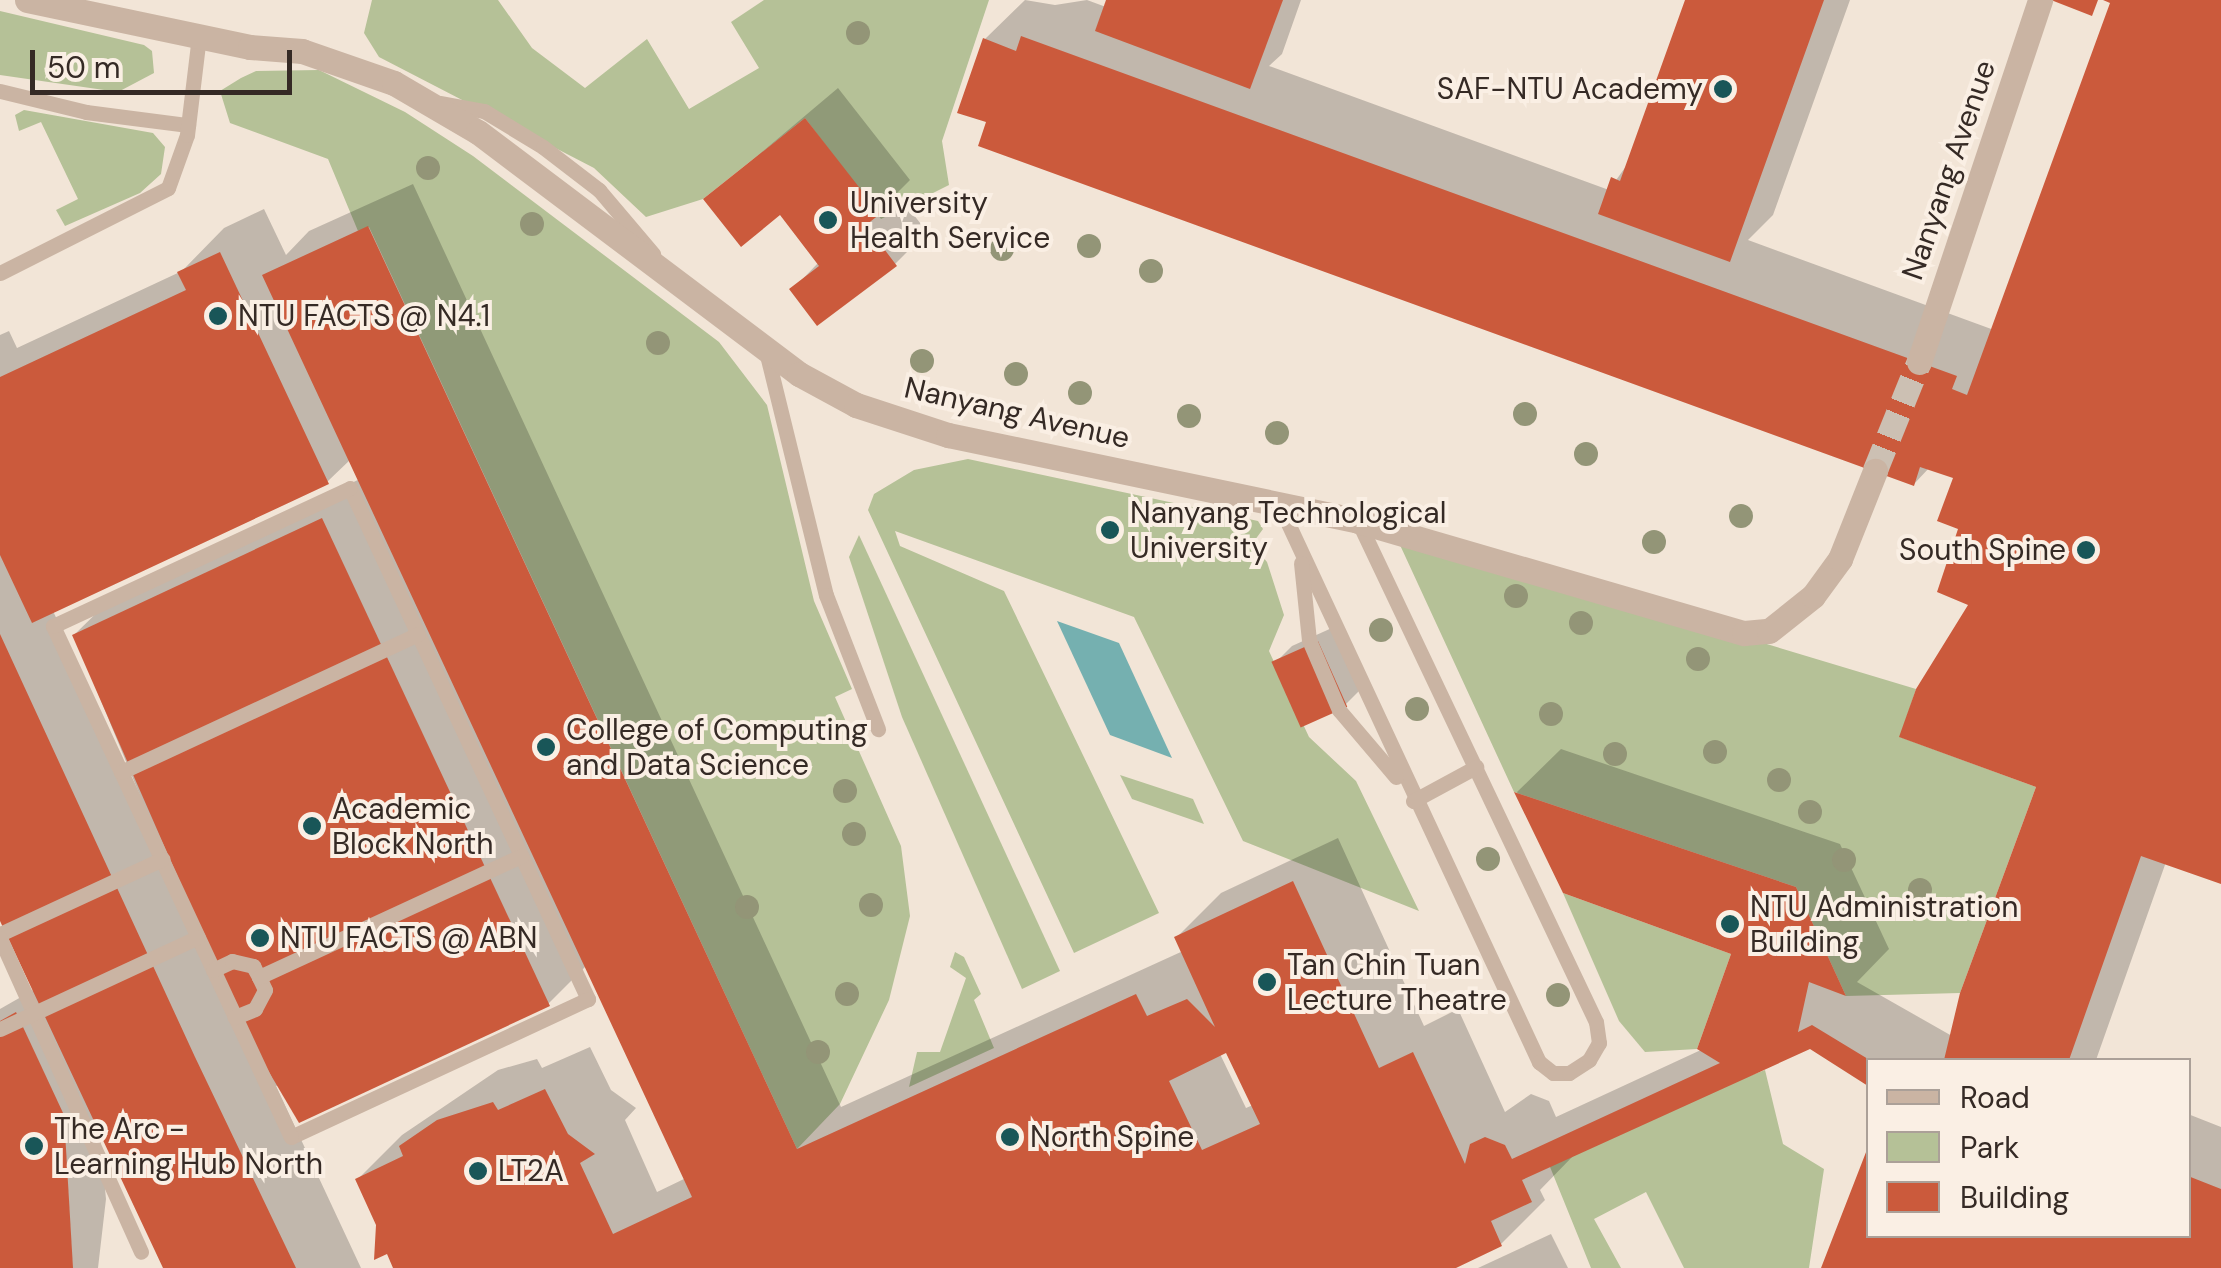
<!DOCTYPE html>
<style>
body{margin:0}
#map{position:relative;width:2221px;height:1268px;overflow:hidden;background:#f2e5d7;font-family:"DM Sans",sans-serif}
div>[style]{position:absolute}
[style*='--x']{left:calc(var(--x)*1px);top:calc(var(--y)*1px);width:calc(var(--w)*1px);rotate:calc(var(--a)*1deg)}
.green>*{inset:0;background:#b5c197}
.water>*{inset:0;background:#75b0b0}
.shadow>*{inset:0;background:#0003}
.building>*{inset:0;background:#cb5a3c;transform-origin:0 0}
.street-tunnel>*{height:25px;margin-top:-12.5px;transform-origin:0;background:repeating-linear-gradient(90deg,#ccc0b3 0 25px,transparent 0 37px)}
.lane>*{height:15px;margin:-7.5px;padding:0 7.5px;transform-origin:7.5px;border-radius:7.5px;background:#cab4a3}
.street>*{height:25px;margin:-12.5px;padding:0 12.5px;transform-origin:12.5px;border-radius:12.5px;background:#cab4a3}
.trees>*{width:24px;height:24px;margin:-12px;border-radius:50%;background:#939577}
.dots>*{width:28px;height:28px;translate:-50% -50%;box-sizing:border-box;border:5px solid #faefe4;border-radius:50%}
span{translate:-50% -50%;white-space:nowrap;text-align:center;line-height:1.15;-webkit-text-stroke:8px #faefe4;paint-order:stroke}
.poi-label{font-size:30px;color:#352a25}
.right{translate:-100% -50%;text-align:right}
.left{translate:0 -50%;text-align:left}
.street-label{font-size:30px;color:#352a25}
.legend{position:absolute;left:1866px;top:1058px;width:325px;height:180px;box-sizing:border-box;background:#faefe4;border:2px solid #aba098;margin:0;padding:12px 18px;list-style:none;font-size:30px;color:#352a25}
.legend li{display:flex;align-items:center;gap:20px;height:50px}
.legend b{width:50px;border:2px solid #aba098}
.scale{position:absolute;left:30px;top:50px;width:262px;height:45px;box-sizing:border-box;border:5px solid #352a25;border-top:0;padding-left:12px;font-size:30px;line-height:35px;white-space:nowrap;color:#352a25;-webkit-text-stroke:8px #faefe4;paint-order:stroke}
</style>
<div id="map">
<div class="green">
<div style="clip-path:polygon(372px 0,498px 0,532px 48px,585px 88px,647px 39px,689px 109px,759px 68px,731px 22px,764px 0,989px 0,942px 141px,949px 185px,881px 219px,805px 118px,703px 199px,646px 217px,594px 168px,379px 57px,364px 33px)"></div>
<div style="clip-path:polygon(0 11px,144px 45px,152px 51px,154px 73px,118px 92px,0 75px)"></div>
<div style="clip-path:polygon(319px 70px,405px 112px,473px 156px,719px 342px,767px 405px,814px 601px,852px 689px,835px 697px,901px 846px,910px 916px,889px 1000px,840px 1104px,797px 1149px,369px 227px,358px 231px,328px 159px,230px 123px,220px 91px,241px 78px,256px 71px)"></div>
<div style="clip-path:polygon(24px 110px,153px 133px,165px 147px,161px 174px,140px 193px,65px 226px,56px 210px,78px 199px,41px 122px,19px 131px,15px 115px)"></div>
<div style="clip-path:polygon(968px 459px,1258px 521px,1263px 529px,1252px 544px,1267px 562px,1284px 615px,1269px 651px,1309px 737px,1356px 781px,1419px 911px,1243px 841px,1134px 617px,895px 531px,900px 546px,1004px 591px,1159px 913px,1074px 953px,868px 510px,874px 494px,914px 470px)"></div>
<div style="clip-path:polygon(1394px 532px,1916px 689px,1900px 737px,2036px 787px,1960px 993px,1846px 996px,1796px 887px,1514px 792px)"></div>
<div style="clip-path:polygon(859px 535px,1060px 971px,1022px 989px,902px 717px,849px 557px)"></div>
<div style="clip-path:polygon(1120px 775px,1193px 799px,1204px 824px,1132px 799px)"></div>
<div style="clip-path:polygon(1563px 893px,1731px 954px,1697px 1049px,1645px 1052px,1619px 1021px)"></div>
<div style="clip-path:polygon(955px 952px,964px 957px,981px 994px,974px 1000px,994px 1048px,909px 1087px,917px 1052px,940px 1052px,966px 978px,950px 967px)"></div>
<div style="clip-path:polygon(1765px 1070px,1783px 1144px,1824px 1169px,1809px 1268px,1684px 1268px,1646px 1192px,1594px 1219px,1621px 1268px,1591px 1268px,1548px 1162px,1619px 1126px)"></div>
</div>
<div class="water">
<div style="clip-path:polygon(1057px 621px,1119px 643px,1172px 758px,1110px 735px)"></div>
</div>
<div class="shadow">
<div style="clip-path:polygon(evenodd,1025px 0,1055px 5px,1087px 0,1106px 7px,1109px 0,1301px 0,1282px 54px,1269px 66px,1609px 190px,1629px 162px,1688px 0,1850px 0,1773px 215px,1748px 240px,1994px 330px,2114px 2px,2108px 0,2221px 0,2221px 882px,2166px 862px,2096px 1060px,1868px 1060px,1868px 1083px,1810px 1046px,1574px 1155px,1540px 1190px,1545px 1200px,1501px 1244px,1450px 1268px,396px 1268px,358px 1179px,402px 1135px,498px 1070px,537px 1059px,542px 1068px,590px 1047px,611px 1090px,636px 1108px,625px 1120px,657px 1192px,686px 1178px,587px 965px,548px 1004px,276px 1086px,361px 1268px,166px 1268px,99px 1126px,106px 1199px,98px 1268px,0 1268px,0 1009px,35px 989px,0 915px,0 335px,9px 331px,17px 348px,182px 271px,224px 228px,264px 209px,286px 255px,309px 231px,413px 184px,841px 1107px,1183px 951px,1177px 937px,1221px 893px,1338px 838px,1424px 1026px,1458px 1009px,1505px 1112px,1531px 1094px,1549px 1101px,1556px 1117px,1703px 1049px,1734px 953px,1565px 891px,1517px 792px,1561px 749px,1840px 844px,1889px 949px,1857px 982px,1952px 1036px,2039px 786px,1972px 604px,1956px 477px,1930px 467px,1914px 484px,989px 121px,985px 39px,1025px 0,351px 459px,360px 479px,119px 591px,74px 635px,141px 798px,53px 611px,328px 481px,351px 459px,1025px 0,1227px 1050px,1253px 1105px,1246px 1108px,1220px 1054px,1227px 1050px)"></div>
<div style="clip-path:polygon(838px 88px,910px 180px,897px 193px,927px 232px,895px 264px,792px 290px,819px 262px,781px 211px,706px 199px)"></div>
<div style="clip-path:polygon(1334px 627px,1361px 689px,1345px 705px,1275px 663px,1292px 646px)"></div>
<div style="clip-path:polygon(2188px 1114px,2221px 1127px,2221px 1268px,1823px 1268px,1868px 1153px,1868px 1236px,2188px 1236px)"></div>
<div style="clip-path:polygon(1551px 1234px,1568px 1268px,1478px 1268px)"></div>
</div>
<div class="building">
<div style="clip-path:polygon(1106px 0,1283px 0,1250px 89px,1095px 31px)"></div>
<div style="clip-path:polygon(1685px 0,1824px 0,1730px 262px,1598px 214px,1611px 177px,1620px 181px)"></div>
<div style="clip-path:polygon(2051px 0,2098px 0,2092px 16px)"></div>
<div style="clip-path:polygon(2103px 0,2221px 0,2221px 884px,2141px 856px,2069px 1060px,1944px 1060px,1960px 993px,2036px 787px,1899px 737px,1916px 689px,1968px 605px,1937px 592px,1958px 529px,1937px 521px,1953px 478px,1920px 467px,1914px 486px,978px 146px,986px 122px,957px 113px,983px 38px,1016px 51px,1021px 36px,1957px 376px,1952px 389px,1967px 395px,2110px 3px)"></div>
<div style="clip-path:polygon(805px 118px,880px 214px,866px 225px,897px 266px,817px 326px,789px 289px,819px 266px,780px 215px,741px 247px,703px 199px)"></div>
<div style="clip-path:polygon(evenodd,368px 226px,797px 1149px,1136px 994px,1147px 1016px,1187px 999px,1215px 1027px,1174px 937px,1293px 881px,1379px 1068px,1413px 1052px,1465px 1164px,1470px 1144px,1485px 1137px,1505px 1145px,1512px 1159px,1720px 1063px,1697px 1049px,1731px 954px,1563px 893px,1514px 792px,1796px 887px,1846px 996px,1809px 982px,1798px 1032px,1812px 1025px,1868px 1059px,1868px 1086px,1810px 1049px,1522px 1180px,1532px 1202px,1491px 1221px,1502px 1246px,1456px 1268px,393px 1268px,387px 1254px,374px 1260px,376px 1225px,355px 1179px,403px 1156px,399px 1146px,437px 1120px,493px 1102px,498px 1110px,545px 1089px,568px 1134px,595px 1154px,580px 1163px,613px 1234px,692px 1197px,262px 275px,368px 226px,1226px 1053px,1260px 1124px,1202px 1150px,1169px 1081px,1226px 1053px)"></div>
<div style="clip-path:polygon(220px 252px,329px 484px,32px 623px,0 555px,0 377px,186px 290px,177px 272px)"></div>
<div style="clip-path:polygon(322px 518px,550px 1006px,299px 1123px,246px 1033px,72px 635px)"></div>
<div style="clip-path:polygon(0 634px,195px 1057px,296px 1268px,163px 1268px,0 921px)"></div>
<div style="left:1318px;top:641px;width:72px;height:51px;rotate:66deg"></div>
<div style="clip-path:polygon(16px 1012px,64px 1115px,73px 1268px,0 1268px,0 1021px)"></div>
<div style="clip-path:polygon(1868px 1147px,1868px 1236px,2188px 1236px,2188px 1176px,2221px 1189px,2221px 1268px,1821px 1268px)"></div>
</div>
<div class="street-tunnel">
<div style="--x:1875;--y:471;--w:118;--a:-68"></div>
</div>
<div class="lane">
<div style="--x:0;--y:91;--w:89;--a:13.7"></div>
<div style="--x:86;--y:112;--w:103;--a:7.3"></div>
<div style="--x:441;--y:103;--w:44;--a:10.5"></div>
<div style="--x:484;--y:111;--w:69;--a:31.4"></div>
<div style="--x:543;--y:147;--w:71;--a:37.5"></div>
<div style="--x:599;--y:190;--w:84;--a:49.8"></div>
<div style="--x:0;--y:273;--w:188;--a:-26.8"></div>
<div style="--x:168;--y:188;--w:56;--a:-70.3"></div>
<div style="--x:187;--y:135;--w:100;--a:-83.1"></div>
<div style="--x:766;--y:351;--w:251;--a:76.2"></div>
<div style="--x:826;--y:595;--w:144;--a:68.8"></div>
<div style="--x:350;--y:488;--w:564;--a:65.03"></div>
<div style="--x:588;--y:999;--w:327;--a:155.1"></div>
<div style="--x:291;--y:1137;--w:564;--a:-114.97"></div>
<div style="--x:53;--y:626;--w:327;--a:-24.9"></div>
<div style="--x:1279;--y:504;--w:616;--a:65.02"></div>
<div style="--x:1539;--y:1062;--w:18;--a:38"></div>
<div style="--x:1553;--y:1073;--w:16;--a:0"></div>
<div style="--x:1569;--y:1073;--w:24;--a:-33"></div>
<div style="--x:1589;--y:1060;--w:20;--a:-60"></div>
<div style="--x:1599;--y:1043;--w:21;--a:-98"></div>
<div style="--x:1596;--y:1022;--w:555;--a:-115.41"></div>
<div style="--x:1301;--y:563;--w:77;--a:84.1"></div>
<div style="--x:1309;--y:640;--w:76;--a:66.8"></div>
<div style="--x:1339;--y:710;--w:88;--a:49.6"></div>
<div style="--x:121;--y:772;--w:327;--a:-24.9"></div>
<div style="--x:1413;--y:801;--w:72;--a:-28.4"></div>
<div style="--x:0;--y:934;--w:179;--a:-24.8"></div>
<div style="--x:0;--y:938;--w:344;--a:65.8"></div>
<div style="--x:213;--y:970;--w:21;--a:-25"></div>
<div style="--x:232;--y:961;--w:22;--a:13"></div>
<div style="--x:253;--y:966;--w:13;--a:61"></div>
<div style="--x:259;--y:977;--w:14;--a:65"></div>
<div style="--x:265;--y:990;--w:21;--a:118"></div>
<div style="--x:255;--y:1009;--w:22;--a:158"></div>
<div style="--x:259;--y:977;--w:289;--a:-24.8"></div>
<div style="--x:0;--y:1029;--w:218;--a:-24.9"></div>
</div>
<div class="street">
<div style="--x:27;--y:0;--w:228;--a:11.9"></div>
<div style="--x:250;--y:47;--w:52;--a:4.4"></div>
<div style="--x:302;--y:51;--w:97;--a:19.2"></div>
<div style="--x:394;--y:83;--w:97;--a:30.3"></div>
<div style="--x:478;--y:132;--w:402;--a:37"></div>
<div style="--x:799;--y:374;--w:65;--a:28.5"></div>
<div style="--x:856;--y:405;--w:97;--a:18.1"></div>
<div style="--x:948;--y:435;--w:419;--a:11.8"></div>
<div style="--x:1358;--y:521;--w:402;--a:16.2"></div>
<div style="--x:1744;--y:633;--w:25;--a:-5"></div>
<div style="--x:1769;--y:631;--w:56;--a:-38.5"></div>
<div style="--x:1813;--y:596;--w:46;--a:-53.9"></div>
<div style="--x:1840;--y:559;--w:95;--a:-68.3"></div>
<div style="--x:1919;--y:362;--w:382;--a:-71.5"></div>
</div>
<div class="trees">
<div style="left:858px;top:33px"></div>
<div style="left:428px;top:168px"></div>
<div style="left:532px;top:224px"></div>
<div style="left:1089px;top:246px"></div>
<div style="left:1002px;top:249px"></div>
<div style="left:1151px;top:271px"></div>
<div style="left:658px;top:343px"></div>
<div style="left:922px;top:361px"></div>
<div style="left:1016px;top:374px"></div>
<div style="left:1080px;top:393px"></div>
<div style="left:1525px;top:414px"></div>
<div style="left:1189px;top:416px"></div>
<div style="left:1277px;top:433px"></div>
<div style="left:1586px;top:454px"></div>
<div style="left:1741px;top:516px"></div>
<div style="left:1654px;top:542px"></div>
<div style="left:1516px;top:596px"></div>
<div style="left:1581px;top:623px"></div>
<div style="left:1381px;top:630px"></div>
<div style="left:1698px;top:659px"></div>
<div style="left:1417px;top:709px"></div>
<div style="left:1551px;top:714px"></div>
<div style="left:1715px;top:752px"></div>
<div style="left:1615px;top:754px"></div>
<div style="left:1779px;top:780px"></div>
<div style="left:845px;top:791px"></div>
<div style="left:1810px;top:812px"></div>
<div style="left:854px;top:834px"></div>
<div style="left:1488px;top:859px"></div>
<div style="left:1844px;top:860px"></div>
<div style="left:1920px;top:890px"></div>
<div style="left:871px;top:905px"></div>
<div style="left:747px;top:907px"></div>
<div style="left:847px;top:994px"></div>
<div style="left:1558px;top:995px"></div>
<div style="left:818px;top:1052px"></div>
</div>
<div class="dots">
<div style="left:1723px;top:89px;background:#195658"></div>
<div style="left:828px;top:220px;background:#195658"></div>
<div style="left:218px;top:316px;background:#195658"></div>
<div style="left:1110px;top:530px;background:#195658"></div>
<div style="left:2086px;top:550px;background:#195658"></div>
<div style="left:546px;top:747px;background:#195658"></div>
<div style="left:312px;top:826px;background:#195658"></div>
<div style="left:1730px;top:924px;background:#195658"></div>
<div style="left:260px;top:938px;background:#195658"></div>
<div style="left:1267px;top:982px;background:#195658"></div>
<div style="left:1010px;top:1137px;background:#195658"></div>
<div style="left:34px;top:1146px;background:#195658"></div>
<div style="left:478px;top:1171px;background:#195658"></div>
</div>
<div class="poi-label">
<span class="right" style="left:1703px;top:89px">SAF-NTU Academy</span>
<span class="left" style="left:850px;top:220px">University<br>Health Service</span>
<span class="left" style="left:238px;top:316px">NTU FACTS @ N4.1</span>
<span class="left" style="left:1130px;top:530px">Nanyang Technological<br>University</span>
<span class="right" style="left:2066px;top:550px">South Spine</span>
<span class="left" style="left:566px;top:747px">College of Computing<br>and Data Science</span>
<span class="left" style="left:332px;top:826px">Academic<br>Block North</span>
<span class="left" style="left:1750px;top:924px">NTU Administration<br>Building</span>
<span class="left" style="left:280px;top:938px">NTU FACTS @ ABN</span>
<span class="left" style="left:1287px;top:982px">Tan Chin Tuan<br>Lecture Theatre</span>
<span class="left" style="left:54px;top:1146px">The Arc -<br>Learning Hub North</span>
<span class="left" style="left:1030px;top:1137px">North Spine</span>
<span class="left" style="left:498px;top:1171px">LT2A</span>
</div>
<div class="street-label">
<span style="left:1949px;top:170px;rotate:-71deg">Nanyang Avenue</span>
<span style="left:1017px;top:413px;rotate:13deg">Nanyang Avenue</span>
</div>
<ul class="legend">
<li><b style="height:12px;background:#cab4a3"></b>Road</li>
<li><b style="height:28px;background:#b5c197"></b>Park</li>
<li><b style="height:28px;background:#cb5a3c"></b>Building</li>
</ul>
<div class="scale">50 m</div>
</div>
